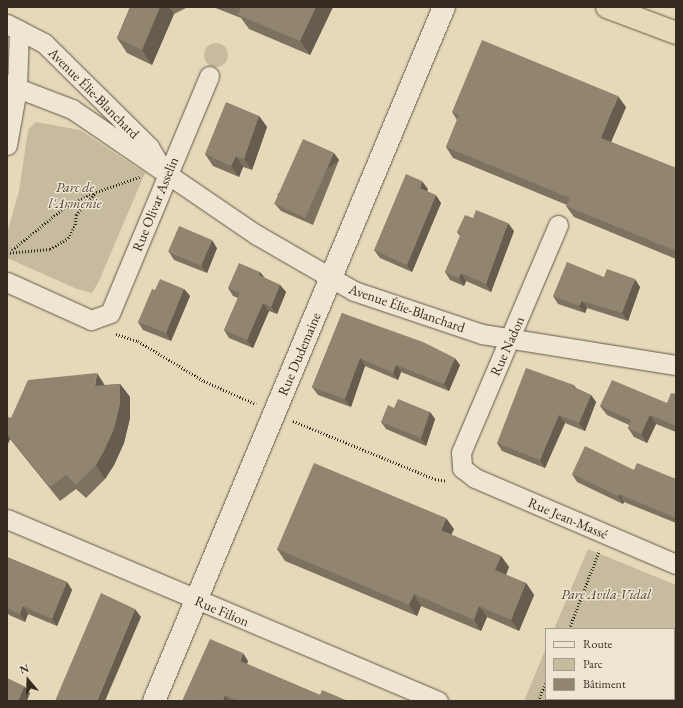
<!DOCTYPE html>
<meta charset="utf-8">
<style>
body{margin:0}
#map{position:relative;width:683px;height:708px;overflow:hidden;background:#e5d9b9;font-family:"EB Garamond",serif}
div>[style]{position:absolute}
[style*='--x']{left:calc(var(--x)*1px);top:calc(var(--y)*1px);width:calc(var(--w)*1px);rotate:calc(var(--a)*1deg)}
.green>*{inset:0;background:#c7bb9f}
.round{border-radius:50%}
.path>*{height:2.5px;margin-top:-1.25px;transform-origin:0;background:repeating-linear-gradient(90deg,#362b20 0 1px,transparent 0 3px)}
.roads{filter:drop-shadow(0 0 1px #625646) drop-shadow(0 0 1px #625646)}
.minor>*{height:19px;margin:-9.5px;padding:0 9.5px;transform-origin:9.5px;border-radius:9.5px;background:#eee6d2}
.tertiary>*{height:22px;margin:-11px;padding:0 11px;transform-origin:11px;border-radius:11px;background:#eee6d2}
.motorway>*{height:22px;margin:-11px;padding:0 11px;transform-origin:11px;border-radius:11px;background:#e5d9b9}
.wall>*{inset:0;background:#7d7260}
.shaded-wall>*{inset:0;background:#665d4e;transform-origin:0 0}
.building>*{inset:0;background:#918570;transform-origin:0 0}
span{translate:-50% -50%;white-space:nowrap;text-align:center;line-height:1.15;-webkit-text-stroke:3px #eee6d2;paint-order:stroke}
.street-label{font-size:14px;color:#362b20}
.park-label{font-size:14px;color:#534839;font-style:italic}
.frame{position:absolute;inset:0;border:8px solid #362b20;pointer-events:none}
.legend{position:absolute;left:545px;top:628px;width:130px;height:72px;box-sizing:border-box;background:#eee6d2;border:1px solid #a49b8b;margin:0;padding:5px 7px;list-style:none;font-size:12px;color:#362b20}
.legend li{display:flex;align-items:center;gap:8px;height:20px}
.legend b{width:20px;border:1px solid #a49b8b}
.north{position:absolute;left:8px;top:660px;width:40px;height:40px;-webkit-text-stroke:3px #eee6d2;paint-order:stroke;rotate:341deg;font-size:11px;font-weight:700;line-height:16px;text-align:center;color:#362b20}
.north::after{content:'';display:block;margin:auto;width:14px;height:18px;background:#362b20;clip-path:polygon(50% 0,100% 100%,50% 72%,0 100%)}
</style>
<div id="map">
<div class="green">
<div class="round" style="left:204px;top:43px;width:24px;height:24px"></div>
<div style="clip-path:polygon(36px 122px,80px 130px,145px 173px,99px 281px,92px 293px,77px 289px,7px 258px,7px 233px,19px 191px,28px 130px)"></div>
<div style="clip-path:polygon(588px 549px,676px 585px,676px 701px,524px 701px,546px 648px,546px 699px,674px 699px,674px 629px,554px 629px)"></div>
</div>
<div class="path">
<div style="--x:12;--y:250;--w:68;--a:-39.1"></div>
<div style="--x:65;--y:207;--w:31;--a:-27"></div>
<div style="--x:7;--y:253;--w:43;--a:-5.3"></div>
<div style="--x:50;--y:249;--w:21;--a:-31"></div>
<div style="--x:68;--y:238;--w:15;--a:-62"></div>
<div style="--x:75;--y:225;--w:10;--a:-84"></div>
<div style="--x:76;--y:215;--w:30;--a:-49"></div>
<div style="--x:96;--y:192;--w:46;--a:-19.2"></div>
<div style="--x:116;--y:334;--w:23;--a:18"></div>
<div style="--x:138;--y:341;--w:77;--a:31.2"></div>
<div style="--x:204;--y:381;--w:57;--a:23.9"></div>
<div style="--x:293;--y:421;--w:153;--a:22.2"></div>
<div style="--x:435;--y:479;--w:12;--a:9"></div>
<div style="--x:569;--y:629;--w:84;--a:-69"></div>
<div style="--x:674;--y:675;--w:2;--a:27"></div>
<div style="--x:538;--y:701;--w:21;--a:-67"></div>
</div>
<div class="roads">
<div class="minor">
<div style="--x:7;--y:24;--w:42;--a:27.2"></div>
<div style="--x:44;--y:43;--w:148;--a:44.7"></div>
<div style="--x:149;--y:147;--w:21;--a:59"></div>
<div style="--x:7;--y:84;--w:70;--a:21"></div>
<div style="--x:72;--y:109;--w:224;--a:34.3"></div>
<div style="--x:257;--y:235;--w:112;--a:30"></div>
<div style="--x:354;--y:291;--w:135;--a:18.6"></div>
<div style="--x:482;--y:334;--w:196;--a:9.1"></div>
<div style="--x:7;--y:145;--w:57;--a:-79.9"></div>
<div style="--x:17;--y:89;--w:59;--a:-88.1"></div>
<div style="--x:558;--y:225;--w:247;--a:113.1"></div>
<div style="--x:461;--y:452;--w:16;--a:86"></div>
<div style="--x:462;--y:468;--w:16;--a:38"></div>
<div style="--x:475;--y:478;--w:219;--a:23.2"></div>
<div style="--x:7;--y:282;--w:92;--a:24.3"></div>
<div style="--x:91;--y:320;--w:20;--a:-20"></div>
<div style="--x:110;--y:313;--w:257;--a:-67.3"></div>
<div style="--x:7;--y:519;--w:468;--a:22.9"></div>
</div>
<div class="tertiary">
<div style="--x:154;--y:701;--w:752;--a:-67.32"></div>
</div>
<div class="motorway">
<div style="--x:607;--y:7;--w:74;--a:20.6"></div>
</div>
</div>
<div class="wall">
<div style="clip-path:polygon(130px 7px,188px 7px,174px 14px,152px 65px,127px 53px,117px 38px)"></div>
<div style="clip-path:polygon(213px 7px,333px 7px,310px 55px,249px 29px,241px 18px)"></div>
<div style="clip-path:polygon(626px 107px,611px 142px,676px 168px,676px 259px,574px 217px,566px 206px,567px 205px,453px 158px,446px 147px,457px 120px,452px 112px)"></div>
<div style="clip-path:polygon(259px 116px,267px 127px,252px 170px,243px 167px,239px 177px,213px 166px,205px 154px)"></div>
<div style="clip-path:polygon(339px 160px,313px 225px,281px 211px,275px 204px)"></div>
<div style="clip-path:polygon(428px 189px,427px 191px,441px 203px,412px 272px,380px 258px,374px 250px)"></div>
<div style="clip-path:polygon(473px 218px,514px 231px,491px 292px,466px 281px,464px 286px,450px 280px,445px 272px,460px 236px,457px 232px)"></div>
<div style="clip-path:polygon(217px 248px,207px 273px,174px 260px,169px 252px)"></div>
<div style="clip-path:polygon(260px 272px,265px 278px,280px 285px,286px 292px,277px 314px,269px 311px,253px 348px,229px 338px,224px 330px,238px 298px,233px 296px,228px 288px)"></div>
<div style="clip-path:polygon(604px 277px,640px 287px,628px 321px,587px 308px,585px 313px,558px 304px,553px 296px)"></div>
<div style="clip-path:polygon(184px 289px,190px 296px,171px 341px,143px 330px,138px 322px,155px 290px)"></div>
<div style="clip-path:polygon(342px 313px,460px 365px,449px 391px,401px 372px,398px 380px,365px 366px,351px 407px,318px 395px,312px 387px)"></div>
<div style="clip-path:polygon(120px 384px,130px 397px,130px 418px,124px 443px,114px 465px,105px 479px,86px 498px,76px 489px,60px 501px,10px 439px,7px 446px,7px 417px,11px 418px,105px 385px)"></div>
<div style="clip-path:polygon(574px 385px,576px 388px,591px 395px,596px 402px,585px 431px,565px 423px,545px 468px,502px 451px,497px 443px)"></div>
<div style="clip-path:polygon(676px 394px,676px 432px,656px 424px,647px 443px,634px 437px,628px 428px,629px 425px,607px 415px,600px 406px,667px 403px)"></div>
<div style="clip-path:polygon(394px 408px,430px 412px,435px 419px,426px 446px,386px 429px,381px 422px)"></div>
<div style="clip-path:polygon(634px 470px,676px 479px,676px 523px,624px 502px,623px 504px,577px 482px,572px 474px)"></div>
<div style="clip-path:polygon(454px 529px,451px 535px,501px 556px,509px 567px,506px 575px,526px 583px,534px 595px,519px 631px,487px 617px,481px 631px,421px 606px,417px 616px,285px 561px,277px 549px)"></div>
<div style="clip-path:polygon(7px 557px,67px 582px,72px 590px,57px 626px,28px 614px,25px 622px,9px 615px,7px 612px)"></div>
<div style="clip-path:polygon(248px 661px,247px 664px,320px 695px,348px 701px,182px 701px)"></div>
</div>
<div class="shaded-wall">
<div style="clip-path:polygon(160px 7px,169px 7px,174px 14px,152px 65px,142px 50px)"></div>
<div style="clip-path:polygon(316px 7px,333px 7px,310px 55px,300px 41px)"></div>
<div style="clip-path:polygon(618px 96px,626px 107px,608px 149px,601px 138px)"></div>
<div style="clip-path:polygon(259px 116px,267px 127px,252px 170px,244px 159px)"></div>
<div style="left:334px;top:153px;width:9px;height:70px;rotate:54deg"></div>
<div style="clip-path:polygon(236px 156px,243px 167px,239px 177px,231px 166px)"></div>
<div style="clip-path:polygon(422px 181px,428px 189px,425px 196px,420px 188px)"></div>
<div style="clip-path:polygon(436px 195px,441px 203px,412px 272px,407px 265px)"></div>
<div style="clip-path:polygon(508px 223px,514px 231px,491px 292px,486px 284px)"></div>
<div style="clip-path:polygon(212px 240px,217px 248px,207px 273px,201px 265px)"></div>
<div style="clip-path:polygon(260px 272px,266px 280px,259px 275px)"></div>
<div style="clip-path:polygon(461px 273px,466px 281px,464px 286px,459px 278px)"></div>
<div style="clip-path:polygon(635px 279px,640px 287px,628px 321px,622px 313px)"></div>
<div style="clip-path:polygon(280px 285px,286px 292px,277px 314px,271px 307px)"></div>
<div style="clip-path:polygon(184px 289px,190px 296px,171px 341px,166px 333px)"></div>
<div style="clip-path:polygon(582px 301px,587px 308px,585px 313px,579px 306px)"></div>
<div style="clip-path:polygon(263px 303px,269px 311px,253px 348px,247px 340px)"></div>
<div style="clip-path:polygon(360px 358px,365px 366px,351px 407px,345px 399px)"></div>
<div style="clip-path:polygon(455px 358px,460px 365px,449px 391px,444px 384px)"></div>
<div style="clip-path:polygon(396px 365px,401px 372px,398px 380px,393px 373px)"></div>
<div style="clip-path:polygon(97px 373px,106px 387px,95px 386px)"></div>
<div style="clip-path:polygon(120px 384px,130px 397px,130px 418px,124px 443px,114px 465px,105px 479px,96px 465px)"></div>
<div style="clip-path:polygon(591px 395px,596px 402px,585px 431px,579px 423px)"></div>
<div style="clip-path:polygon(430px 412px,435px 419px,426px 446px,421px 438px)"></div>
<div style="clip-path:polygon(559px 415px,565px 423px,545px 468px,540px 460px)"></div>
<div style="clip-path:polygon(650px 415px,656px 424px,647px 443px,641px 434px)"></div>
<div style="clip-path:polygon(7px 435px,10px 439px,7px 446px)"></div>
<div style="clip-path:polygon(619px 494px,624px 502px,623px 504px,618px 496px)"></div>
<div style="clip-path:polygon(446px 518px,454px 529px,448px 541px,441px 530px)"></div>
<div style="clip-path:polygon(501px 556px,509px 567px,503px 581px,495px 570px)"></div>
<div style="clip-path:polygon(67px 582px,72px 590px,57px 626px,52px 619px)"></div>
<div style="clip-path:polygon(526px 583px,534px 595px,519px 631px,511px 620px)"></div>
<div style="clip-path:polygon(414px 594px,421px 606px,417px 616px,409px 605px)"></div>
<div style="clip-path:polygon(23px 606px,28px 614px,25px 622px,20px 614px)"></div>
<div style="clip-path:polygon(479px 606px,487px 617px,481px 631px,474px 620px)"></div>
<div style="clip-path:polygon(135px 609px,141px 617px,105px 701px,97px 701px)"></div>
<div style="clip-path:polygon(243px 653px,248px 661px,245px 668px,240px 661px)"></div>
<div style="clip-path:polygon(24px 686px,30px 693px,27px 701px,18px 701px)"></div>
<div style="clip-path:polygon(225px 695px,229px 701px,223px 701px)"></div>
</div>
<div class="building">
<div style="clip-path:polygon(130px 7px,160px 7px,142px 50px,117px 38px)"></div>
<div style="clip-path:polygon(238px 7px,316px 7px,300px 41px,238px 15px,241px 8px)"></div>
<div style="clip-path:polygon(482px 40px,618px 96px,601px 138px,676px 168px,676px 251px,566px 206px,570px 198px,446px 147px,459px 115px,452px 112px)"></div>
<div style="clip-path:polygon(226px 102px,259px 116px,244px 159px,236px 156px,231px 166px,205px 154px)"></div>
<div style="left:303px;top:139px;width:34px;height:71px;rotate:24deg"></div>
<div style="clip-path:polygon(406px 174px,422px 181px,420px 188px,436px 195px,407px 265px,374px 250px)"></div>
<div style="clip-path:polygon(476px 210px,508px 223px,486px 284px,461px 273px,459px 278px,445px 272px,461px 234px,457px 232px,465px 215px,473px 218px)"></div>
<div style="left:179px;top:226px;width:36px;height:28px;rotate:23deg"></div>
<div style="clip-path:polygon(567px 262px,604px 277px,607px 269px,635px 279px,622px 313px,582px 301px,579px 306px,553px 296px)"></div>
<div style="clip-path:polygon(239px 263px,260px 272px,259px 275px,280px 285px,271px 307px,263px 303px,247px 340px,224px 330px,240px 293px,228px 288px)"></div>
<div style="clip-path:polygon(160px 279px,184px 289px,166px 333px,138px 322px,152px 289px,155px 290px)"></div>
<div style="clip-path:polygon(342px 313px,423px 342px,455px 358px,444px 384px,396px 365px,393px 373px,360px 358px,345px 399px,312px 387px)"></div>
<div style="clip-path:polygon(526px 368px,574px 385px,573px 387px,591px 395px,579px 423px,559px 415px,540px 460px,497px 443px)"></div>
<div style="clip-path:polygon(97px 373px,95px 386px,120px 384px,120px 404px,114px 429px,104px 451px,96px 465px,76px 485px,66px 475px,50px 487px,7px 434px,7px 417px,11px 418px,28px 380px)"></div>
<div style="clip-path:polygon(612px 380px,667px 403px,671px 393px,676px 394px,676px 426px,650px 415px,641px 434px,628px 428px,631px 420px,600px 406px)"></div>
<div style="clip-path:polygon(398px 399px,430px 412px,421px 438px,381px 422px,388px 405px,394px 408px)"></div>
<div style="clip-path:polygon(585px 446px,634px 470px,637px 463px,676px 479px,676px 518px,619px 494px,618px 496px,572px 474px)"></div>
<div style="clip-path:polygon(314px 463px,446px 518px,441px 530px,501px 556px,495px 570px,526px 583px,511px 620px,479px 606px,474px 620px,414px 594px,409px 605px,277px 549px)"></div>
<div style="clip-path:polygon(7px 557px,67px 582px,52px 619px,23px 606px,20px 614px,7px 608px)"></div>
<div style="clip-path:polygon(101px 593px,135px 609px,97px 701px,55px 701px)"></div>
<div style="clip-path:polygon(210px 639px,243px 653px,240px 661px,320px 695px,322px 690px,348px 701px,238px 701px,225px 695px,223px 701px,182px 701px)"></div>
<div style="clip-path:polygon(7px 678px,24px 686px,18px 701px,7px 701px)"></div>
</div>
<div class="street-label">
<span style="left:94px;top:93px;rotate:45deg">Avenue Élie-Blanchard</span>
<span style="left:155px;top:204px;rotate:-68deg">Rue Olivar Asselin</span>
<span style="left:407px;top:308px;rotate:19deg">Avenue Élie-Blanchard</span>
<span style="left:507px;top:346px;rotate:-66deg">Rue Nadon</span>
<span style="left:299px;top:354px;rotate:-67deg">Rue Dudemaine</span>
<span style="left:568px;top:518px;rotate:23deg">Rue Jean-Massé</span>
<span style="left:222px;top:611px;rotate:23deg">Rue Filion</span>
</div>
<div class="park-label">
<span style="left:75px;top:195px">Parc de<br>l'Arménie</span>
<span style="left:606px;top:594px">Parc Avila-Vidal</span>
</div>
<div class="frame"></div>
<ul class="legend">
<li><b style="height:5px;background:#eee6d2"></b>Route</li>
<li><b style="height:11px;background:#c7bb9f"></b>Parc</li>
<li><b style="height:11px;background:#918570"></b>Bâtiment</li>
</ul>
<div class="north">N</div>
</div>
